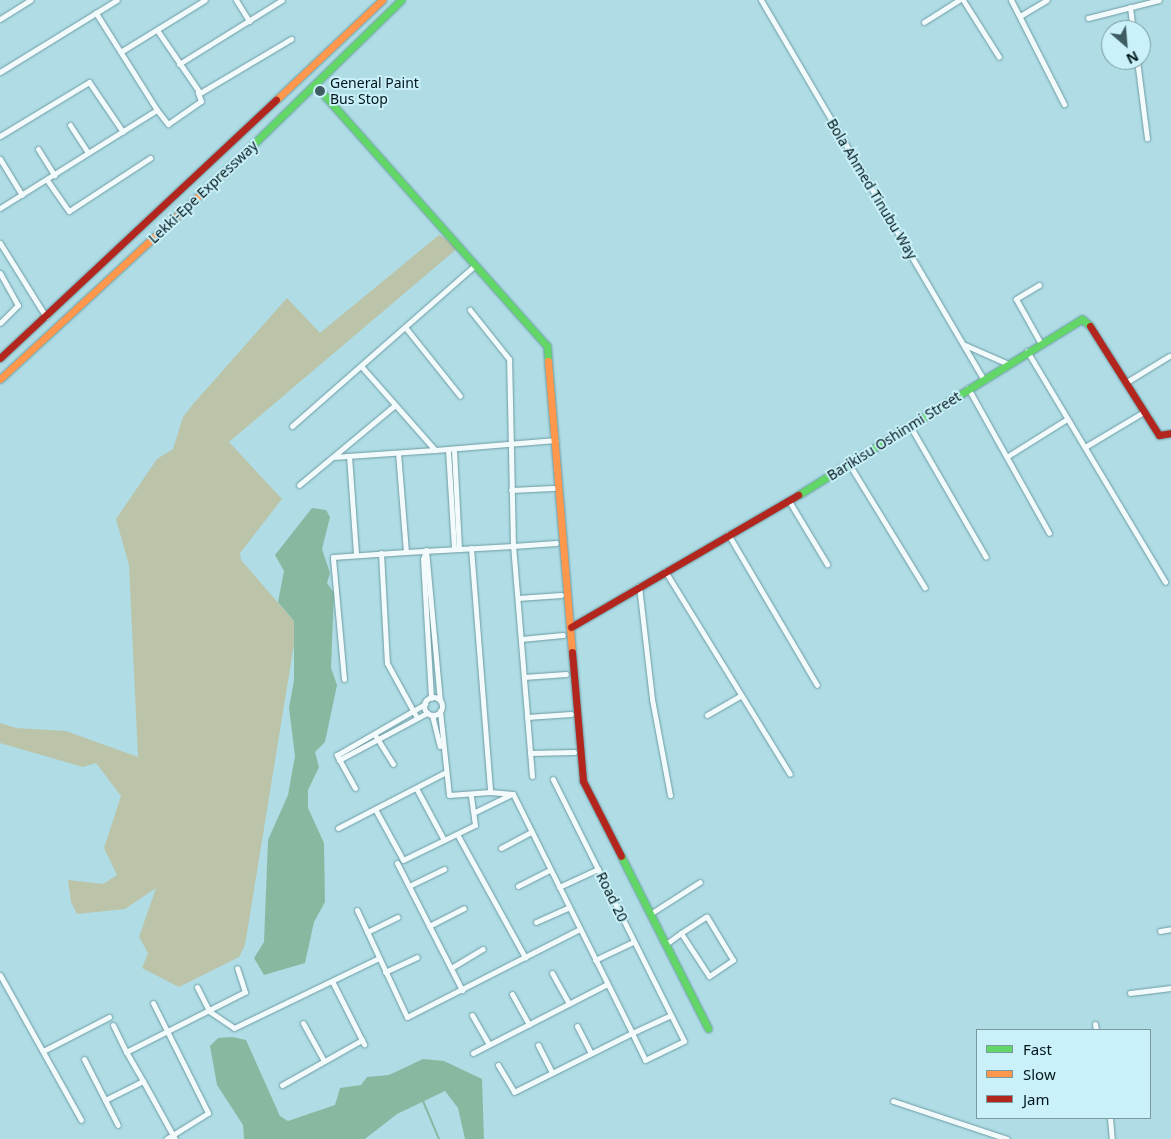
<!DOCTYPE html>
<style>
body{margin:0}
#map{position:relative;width:1171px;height:1139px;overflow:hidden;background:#afdce5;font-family:"Noto Sans",sans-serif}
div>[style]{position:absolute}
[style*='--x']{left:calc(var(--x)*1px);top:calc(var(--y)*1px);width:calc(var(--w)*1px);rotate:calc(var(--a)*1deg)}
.green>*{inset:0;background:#bbc4a9}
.water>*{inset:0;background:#88b9a0}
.stream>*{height:2px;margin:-1px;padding:0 1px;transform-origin:1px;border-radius:1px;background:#88b9a0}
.roads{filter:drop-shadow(0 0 1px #6c9ca3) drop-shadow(0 0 1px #6c9ca3)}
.street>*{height:5px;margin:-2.5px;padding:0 2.5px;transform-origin:2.5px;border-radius:2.5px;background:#f3fafb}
.street>.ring{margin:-2.5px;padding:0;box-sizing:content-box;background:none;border:5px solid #f3fafb;border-radius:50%}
.fast>*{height:7px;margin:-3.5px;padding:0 3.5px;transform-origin:3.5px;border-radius:3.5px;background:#63d668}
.slow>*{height:7px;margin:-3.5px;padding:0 3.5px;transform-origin:3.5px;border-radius:3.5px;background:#ff974d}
.jam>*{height:7px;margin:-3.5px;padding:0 3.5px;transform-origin:3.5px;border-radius:3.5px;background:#b3261e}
.dots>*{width:14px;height:14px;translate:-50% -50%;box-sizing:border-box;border:2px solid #caf1f9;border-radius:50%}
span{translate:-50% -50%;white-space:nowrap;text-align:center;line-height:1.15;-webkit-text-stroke:4px #caf1f9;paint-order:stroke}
.poi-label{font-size:14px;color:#01171b}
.left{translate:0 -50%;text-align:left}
.street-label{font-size:14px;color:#01171b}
.legend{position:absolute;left:976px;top:1029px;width:175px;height:90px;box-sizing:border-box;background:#caf1f9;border:1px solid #7a9aa0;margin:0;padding:6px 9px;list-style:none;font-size:15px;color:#01171b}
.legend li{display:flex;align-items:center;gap:10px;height:25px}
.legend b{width:25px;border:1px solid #7a9aa0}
.north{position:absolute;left:1101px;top:20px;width:50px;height:50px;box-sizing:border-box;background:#caf1f9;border:1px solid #7a9aa0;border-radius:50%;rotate:153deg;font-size:14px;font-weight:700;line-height:20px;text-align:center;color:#01171b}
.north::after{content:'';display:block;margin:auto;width:18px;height:22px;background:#3e5c62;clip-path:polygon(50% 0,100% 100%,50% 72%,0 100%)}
</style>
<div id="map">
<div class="green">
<div style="clip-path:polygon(439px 235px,459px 247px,229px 442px,282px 499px,240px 553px,241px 560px,294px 621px,294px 644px,245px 945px,239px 957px,179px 987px,142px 968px,148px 953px,139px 937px,156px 888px,125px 909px,77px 914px,71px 902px,68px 880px,103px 884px,117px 875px,104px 848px,121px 796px,96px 763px,83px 767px,0 743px,0 723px,16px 728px,66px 731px,138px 757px,129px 565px,116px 519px,157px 459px,173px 449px,183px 417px,194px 403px,287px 298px,320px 333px)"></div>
</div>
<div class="water">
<div style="clip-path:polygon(312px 508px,326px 510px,330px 517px,322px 549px,330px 573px,327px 583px,334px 593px,331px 668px,337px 685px,325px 742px,315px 752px,319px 767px,308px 790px,308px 808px,324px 843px,325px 902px,314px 922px,305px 963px,264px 975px,254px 958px,264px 942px,268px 840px,288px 795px,295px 756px,289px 708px,294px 680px,294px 621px,278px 602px,284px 571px,275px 555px)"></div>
<div style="clip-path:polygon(232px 1037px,246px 1040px,280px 1116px,288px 1121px,335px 1105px,340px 1088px,361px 1085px,367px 1077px,389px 1075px,423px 1059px,444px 1061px,482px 1079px,484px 1139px,465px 1139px,458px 1108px,445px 1091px,397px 1114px,365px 1139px,244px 1139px,243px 1125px,217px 1085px,210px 1046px,218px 1038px)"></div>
</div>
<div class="stream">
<div style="--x:423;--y:1101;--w:41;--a:67.2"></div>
</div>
<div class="roads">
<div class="street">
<div style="--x:236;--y:0;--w:25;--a:58"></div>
<div style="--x:761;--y:0;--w:439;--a:59.6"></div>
<div style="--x:963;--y:0;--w:67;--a:57.7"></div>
<div style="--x:1011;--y:0;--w:117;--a:63"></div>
<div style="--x:1130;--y:7;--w:23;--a:83"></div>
<div style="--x:1020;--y:16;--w:31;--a:-31"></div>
<div style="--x:1088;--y:18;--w:73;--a:-14.2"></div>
<div style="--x:0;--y:19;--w:36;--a:-32"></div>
<div style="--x:924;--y:22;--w:41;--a:-32.2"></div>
<div style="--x:157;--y:30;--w:76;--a:55.7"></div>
<div style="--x:200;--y:93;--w:106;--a:-30.7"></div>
<div style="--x:122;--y:51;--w:97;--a:-31.6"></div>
<div style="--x:1137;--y:60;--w:79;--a:82.7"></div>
<div style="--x:179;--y:64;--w:121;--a:-31.9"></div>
<div style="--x:0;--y:72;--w:137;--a:-31.6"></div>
<div style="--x:157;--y:110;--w:18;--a:52"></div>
<div style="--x:168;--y:124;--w:40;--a:-34.9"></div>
<div style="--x:201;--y:101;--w:9;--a:-111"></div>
<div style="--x:70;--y:125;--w:33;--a:57"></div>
<div style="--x:0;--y:136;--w:104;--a:-31.2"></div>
<div style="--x:89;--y:82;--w:60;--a:55.8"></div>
<div style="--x:38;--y:149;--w:31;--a:58"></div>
<div style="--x:0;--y:159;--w:42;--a:58.6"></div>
<div style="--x:47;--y:180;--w:38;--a:55"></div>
<div style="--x:69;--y:211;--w:97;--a:-33.2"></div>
<div style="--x:0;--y:208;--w:185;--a:-32"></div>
<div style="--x:157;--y:110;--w:115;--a:-122.2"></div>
<div style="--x:0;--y:243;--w:87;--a:58.1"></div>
<div style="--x:0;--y:273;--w:37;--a:61"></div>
<div style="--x:18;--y:305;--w:25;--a:135"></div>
<div style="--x:1039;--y:285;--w:27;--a:149"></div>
<div style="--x:1016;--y:299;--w:49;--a:60.8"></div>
<div style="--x:405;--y:327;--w:88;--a:51.4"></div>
<div style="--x:965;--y:345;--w:45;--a:23.7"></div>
<div style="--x:1027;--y:351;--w:269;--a:59.1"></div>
<div style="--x:361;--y:366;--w:112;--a:48.6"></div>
<div style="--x:435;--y:450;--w:121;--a:-4.7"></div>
<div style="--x:1125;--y:383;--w:52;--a:-31.5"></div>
<div style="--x:968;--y:388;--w:166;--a:60.8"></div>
<div style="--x:292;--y:426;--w:240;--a:-41.3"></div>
<div style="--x:910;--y:426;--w:151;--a:59.9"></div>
<div style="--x:1085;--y:447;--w:66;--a:-30.8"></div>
<div style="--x:448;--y:450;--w:99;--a:86.5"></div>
<div style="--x:454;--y:450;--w:98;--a:87.1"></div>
<div style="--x:349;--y:456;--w:98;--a:85.9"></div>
<div style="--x:1008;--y:456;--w:70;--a:-32.1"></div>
<div style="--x:333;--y:457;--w:102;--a:-3.9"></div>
<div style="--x:849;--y:464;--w:145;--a:58.5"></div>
<div style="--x:299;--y:485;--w:125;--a:-39.8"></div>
<div style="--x:511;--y:490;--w:42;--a:-2.7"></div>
<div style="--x:789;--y:501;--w:74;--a:58.9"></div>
<div style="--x:728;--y:534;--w:175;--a:59.5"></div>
<div style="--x:471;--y:548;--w:245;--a:85.5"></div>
<div style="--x:490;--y:792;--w:23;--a:5"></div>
<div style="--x:513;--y:794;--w:267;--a:63.5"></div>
<div style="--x:632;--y:1033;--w:41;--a:-24.7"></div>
<div style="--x:426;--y:550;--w:151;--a:84.7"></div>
<div style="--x:426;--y:550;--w:9;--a:108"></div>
<div style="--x:423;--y:559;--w:139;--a:86.7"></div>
<div style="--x:406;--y:552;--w:107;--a:-3.2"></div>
<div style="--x:513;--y:546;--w:187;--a:-91.2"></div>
<div style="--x:509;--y:359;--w:63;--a:-128.5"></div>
<div style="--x:381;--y:553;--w:110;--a:86.9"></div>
<div style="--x:387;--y:663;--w:60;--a:61.3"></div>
<div style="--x:665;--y:571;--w:238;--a:58.4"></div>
<div style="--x:639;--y:586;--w:114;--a:83.4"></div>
<div style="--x:652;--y:699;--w:98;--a:79.4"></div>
<div style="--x:518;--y:598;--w:43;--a:-4"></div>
<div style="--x:521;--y:639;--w:42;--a:-5.4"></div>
<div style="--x:524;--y:677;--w:42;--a:-4.1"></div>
<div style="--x:344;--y:679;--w:122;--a:-95.2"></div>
<div style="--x:333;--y:557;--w:73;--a:-3.9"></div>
<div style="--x:406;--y:552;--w:99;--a:-94.6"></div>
<div class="ring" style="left:424px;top:697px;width:13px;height:13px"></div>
<div style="--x:440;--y:711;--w:84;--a:83.9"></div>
<div style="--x:449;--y:795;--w:41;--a:-4.2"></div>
<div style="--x:432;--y:715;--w:32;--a:76"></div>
<div style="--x:707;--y:715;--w:38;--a:-30"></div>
<div style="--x:527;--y:717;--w:44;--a:-3.9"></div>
<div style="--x:375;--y:735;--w:34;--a:58"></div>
<div style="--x:530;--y:753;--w:44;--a:-1.3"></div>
<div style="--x:339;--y:760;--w:100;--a:-28.1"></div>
<div style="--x:532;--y:776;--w:231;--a:-94.7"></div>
<div style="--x:513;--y:546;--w:43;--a:-4"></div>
<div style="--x:355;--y:788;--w:38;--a:-119"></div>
<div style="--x:337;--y:755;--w:102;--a:-30.1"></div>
<div style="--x:416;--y:788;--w:59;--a:61.7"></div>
<div style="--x:375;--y:809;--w:58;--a:61.2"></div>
<div style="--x:403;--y:860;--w:80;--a:-25.9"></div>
<div style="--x:475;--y:825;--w:30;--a:-98"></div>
<div style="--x:475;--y:812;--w:41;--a:-25.9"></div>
<div style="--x:338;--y:828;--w:119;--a:-27.4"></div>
<div style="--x:457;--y:834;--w:141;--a:61.1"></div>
<div style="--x:501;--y:848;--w:34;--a:-28"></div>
<div style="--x:397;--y:863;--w:143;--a:62.9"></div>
<div style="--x:409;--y:886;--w:39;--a:-26"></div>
<div style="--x:518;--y:886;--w:36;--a:-27"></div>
<div style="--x:559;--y:887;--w:43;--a:-24.8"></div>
<div style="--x:357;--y:910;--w:118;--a:65"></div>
<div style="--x:407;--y:1017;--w:194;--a:-27"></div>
<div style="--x:650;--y:914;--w:59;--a:-32.6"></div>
<div style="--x:536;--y:922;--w:36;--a:-24"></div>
<div style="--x:429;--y:926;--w:39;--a:-27"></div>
<div style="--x:1160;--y:931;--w:11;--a:-10"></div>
<div style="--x:367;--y:932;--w:34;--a:-26"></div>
<div style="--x:666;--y:944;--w:19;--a:-36"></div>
<div style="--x:681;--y:933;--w:30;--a:-33"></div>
<div style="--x:706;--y:917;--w:1;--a:0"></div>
<div style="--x:707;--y:917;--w:50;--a:58.8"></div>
<div style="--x:733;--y:960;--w:29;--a:146"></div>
<div style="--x:709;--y:976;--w:51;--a:-123.1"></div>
<div style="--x:595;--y:960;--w:42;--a:-25.3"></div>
<div style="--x:451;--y:968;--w:37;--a:-31"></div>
<div style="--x:385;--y:972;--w:35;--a:-25"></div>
<div style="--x:552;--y:973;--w:35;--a:61"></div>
<div style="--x:0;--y:975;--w:166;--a:60.8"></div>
<div style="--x:332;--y:981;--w:71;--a:63.1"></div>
<div style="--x:197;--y:987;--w:27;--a:63"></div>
<div style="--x:209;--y:1011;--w:30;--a:34"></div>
<div style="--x:234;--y:1028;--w:161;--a:-25.8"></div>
<div style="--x:1130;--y:993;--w:41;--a:-7"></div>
<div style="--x:512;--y:994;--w:35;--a:61"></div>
<div style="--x:153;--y:1003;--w:123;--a:63.4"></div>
<div style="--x:208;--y:1113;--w:49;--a:148.2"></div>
<div style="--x:472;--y:1015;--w:34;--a:60"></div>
<div style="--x:303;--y:1023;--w:43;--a:61.1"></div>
<div style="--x:1095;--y:1024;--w:6;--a:81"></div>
<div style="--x:113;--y:1025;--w:30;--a:64"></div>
<div style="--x:577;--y:1026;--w:30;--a:63"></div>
<div style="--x:538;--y:1045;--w:31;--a:63"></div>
<div style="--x:45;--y:1050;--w:72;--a:-27.3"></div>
<div style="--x:473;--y:1053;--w:151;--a:-27.2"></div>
<div style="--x:84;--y:1059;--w:46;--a:62.9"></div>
<div style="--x:105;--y:1100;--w:42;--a:-26.6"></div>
<div style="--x:143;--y:1081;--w:34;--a:-120"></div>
<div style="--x:126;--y:1052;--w:133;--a:-26.8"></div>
<div style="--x:245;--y:992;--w:25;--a:-108"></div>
<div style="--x:498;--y:1065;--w:31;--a:59"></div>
<div style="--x:514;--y:1092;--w:132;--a:-26.6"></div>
<div style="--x:632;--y:1033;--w:30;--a:64"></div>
<div style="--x:645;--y:1060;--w:43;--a:-26"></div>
<div style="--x:684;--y:1041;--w:293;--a:-116.6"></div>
<div style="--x:143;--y:1081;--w:66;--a:61.1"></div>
<div style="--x:282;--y:1085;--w:92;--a:-29.4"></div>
<div style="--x:105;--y:1100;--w:28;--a:63"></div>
<div style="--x:893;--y:1101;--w:120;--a:18.4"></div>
<div style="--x:1110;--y:1118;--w:21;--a:85"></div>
</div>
<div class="fast">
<div style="--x:317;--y:87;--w:346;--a:48.4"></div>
<div style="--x:547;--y:346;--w:15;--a:86"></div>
<div style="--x:235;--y:162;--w:232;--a:-44.3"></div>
<div style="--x:798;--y:495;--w:334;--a:-31.8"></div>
<div style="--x:1082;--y:319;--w:11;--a:41"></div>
<div style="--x:621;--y:856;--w:193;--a:63.2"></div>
</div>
<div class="slow">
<div style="--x:276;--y:100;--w:146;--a:-43.3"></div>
<div style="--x:548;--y:361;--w:292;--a:85.3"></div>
<div style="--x:0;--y:379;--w:320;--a:-42.7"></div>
</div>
<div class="jam">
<div style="--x:1090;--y:326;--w:129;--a:57.7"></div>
<div style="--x:1159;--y:435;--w:12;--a:-9"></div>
<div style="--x:0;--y:358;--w:378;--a:-43.1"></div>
<div style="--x:571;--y:627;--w:263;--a:-30.2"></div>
<div style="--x:572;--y:652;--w:129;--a:85.1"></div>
<div style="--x:583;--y:781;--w:84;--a:63.1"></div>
</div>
</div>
<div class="dots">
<div style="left:320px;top:91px;background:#3e5c62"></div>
</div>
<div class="poi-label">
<span class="left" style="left:330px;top:91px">General Paint<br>Bus Stop</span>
</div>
<div class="street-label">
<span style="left:872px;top:189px;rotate:59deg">Bola Ahmed Tinubu Way</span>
<span style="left:203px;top:192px;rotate:-43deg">Lekki-Epe Expressway</span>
<span style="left:894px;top:436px;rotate:-32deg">Barikisu Oshinmi Street</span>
<span style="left:612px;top:897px;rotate:64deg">Road 20</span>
</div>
<ul class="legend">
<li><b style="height:6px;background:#63d668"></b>Fast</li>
<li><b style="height:6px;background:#ff974d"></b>Slow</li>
<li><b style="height:6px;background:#b3261e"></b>Jam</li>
</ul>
<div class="north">N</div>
</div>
